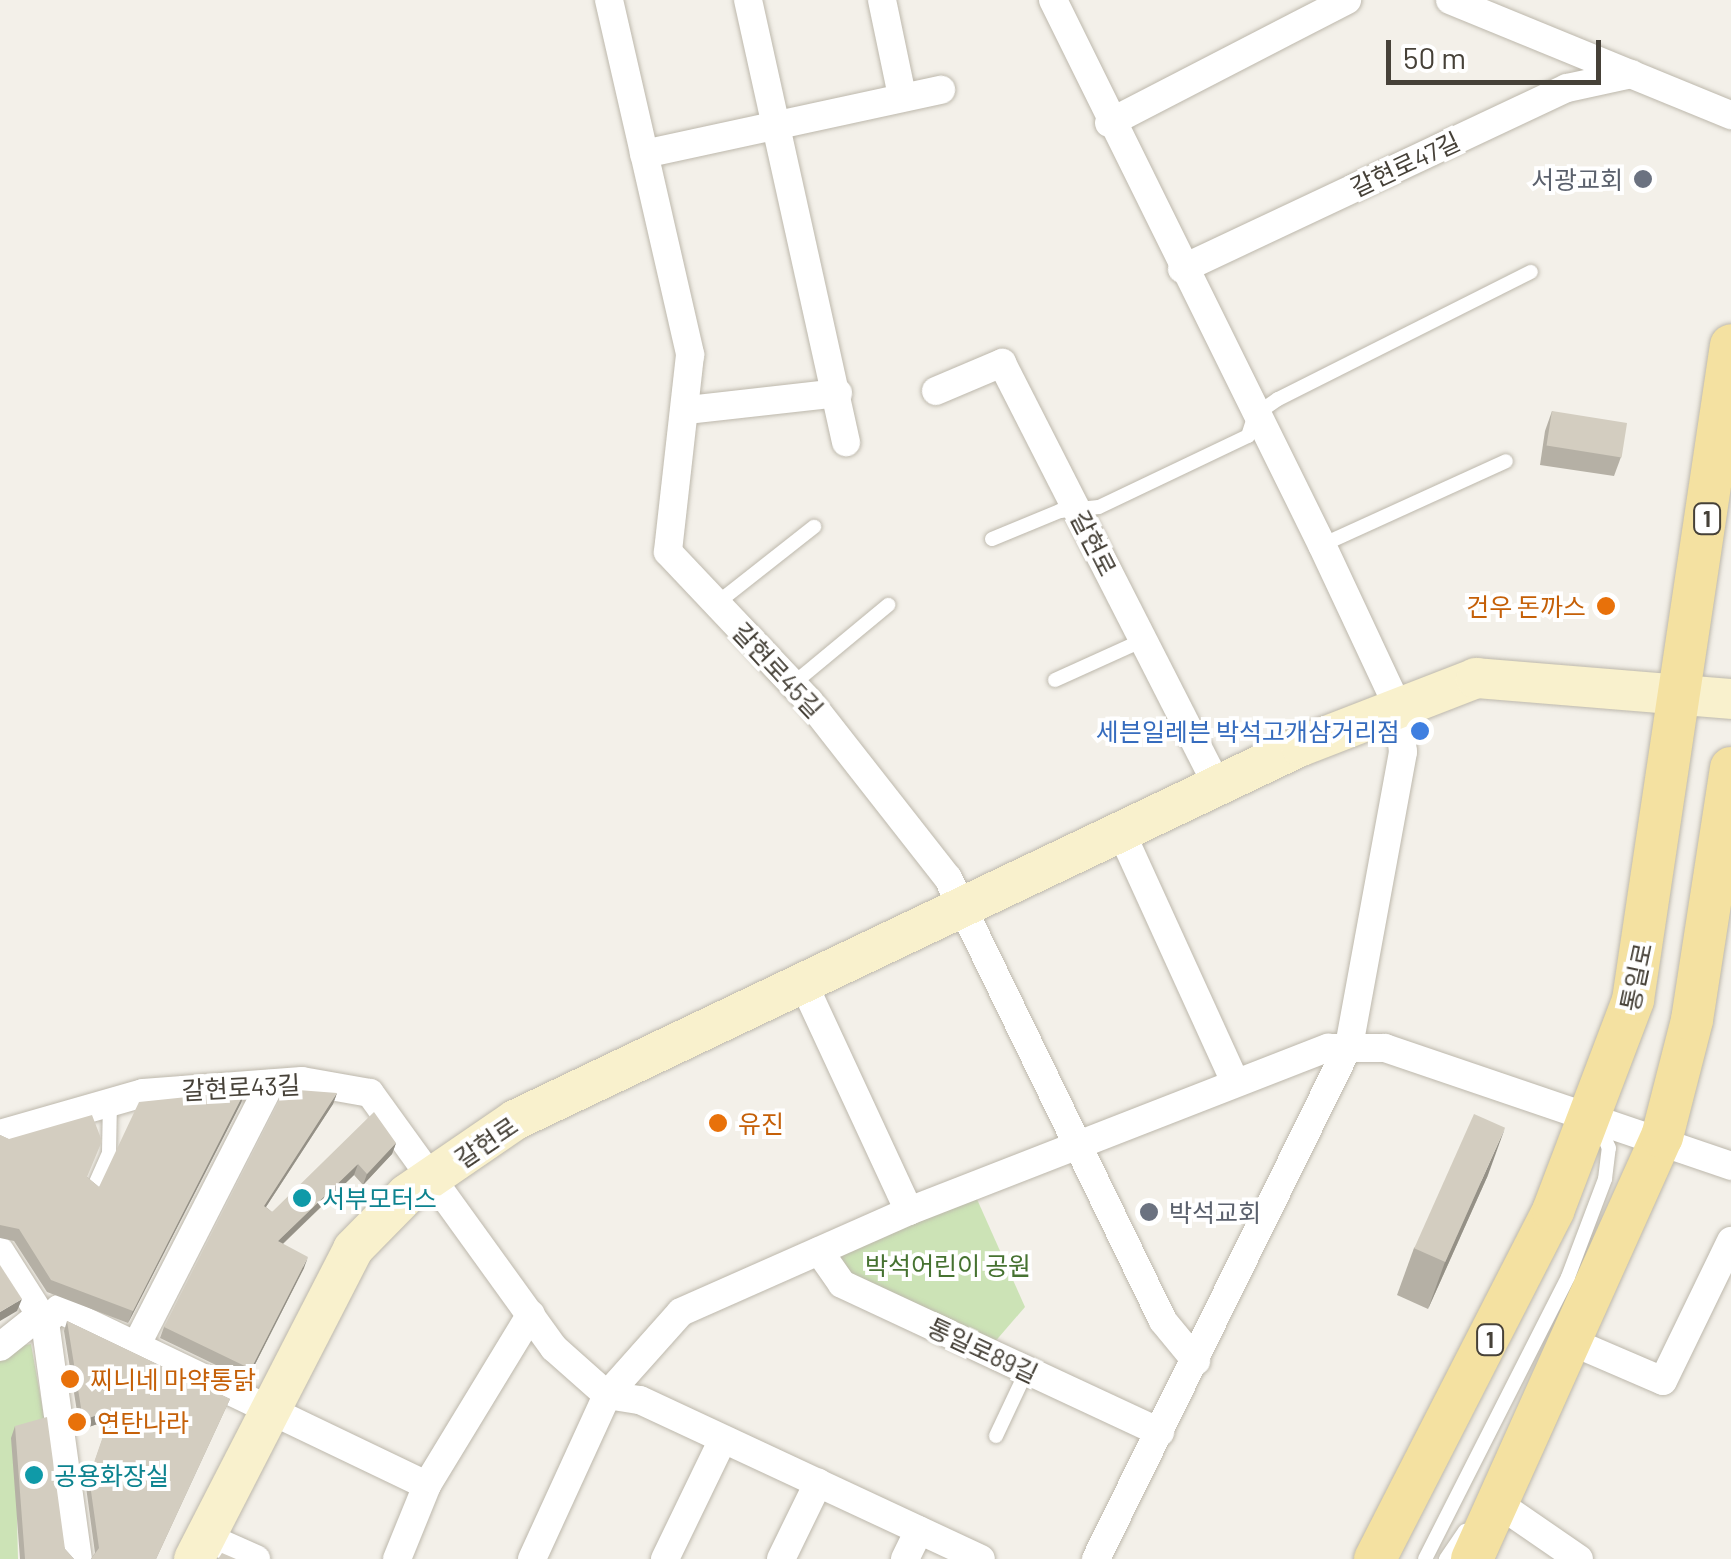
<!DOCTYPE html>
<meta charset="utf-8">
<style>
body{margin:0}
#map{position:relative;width:1731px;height:1559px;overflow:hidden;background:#f3f0e9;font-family:Barlow,"Noto Sans KR",sans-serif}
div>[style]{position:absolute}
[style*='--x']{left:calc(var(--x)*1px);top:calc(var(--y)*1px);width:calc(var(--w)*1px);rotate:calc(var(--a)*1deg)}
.green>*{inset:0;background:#cce3b6}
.roads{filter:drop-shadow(0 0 2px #bdb8ac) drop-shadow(0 0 2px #bdb8ac)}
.service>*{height:14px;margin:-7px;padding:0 7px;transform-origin:7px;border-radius:7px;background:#fff}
.minor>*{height:28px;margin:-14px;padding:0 14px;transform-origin:14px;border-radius:14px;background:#fff}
.secondary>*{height:40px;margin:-20px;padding:0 20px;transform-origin:20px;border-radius:20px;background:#f9f1cd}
.primary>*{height:42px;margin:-21px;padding:0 21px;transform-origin:21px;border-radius:21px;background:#f4e1a1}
.wall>*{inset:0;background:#b5b0a5}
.shaded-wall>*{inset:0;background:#949086}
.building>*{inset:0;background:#d3cdc0;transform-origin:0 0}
.dots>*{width:28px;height:28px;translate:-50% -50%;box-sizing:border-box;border:5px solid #fff;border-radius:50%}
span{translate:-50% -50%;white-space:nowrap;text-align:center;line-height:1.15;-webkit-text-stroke:8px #fff;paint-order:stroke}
.shield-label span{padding:2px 8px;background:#fff;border:2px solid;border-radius:8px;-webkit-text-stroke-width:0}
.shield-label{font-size:22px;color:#464138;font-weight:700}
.street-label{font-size:25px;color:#464138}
.worship-label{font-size:25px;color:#5b616d}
.right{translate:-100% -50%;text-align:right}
.left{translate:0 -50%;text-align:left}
.food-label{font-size:25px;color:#c56008}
.shop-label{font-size:25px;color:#366cbe}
.culture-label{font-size:25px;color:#0d838f}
.park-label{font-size:25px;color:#467231}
.scale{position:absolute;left:1386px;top:40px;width:215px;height:45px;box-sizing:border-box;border:5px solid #464138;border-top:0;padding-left:12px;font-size:30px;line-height:35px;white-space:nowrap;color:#464138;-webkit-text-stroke:8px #fff;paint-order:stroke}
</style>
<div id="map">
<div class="green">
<div style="clip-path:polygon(976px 1197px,1025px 1307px,993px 1344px,851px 1277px,836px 1254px)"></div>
<div style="clip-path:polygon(31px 1344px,46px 1428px,17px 1518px,18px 1559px,0 1559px,0 1349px)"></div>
</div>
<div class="roads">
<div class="service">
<div style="--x:992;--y:539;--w:74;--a:-22.4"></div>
<div style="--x:1060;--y:511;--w:39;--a:-6"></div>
<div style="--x:1099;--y:507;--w:165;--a:-25.5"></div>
<div style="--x:1248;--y:436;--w:22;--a:-72"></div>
<div style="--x:1255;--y:415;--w:28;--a:-35"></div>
<div style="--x:1278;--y:399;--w:283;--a:-26.7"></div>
<div style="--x:1322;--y:545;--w:202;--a:-24.5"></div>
<div style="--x:716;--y:604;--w:125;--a:-38.2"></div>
<div style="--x:1055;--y:680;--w:97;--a:-24.4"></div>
<div style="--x:793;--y:684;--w:124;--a:-39.7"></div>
<div style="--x:93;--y:1189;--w:39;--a:-66"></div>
<div style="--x:109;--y:1153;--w:51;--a:-88.9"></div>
<div style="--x:996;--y:1436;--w:73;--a:-64.8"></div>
<div style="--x:1425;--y:1559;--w:316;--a:-63.1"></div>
<div style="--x:1568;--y:1277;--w:105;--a:-69.3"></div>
<div style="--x:1605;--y:1179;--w:31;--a:-83"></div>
<div style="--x:1609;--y:1148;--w:29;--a:-115"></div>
<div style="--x:1446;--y:1559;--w:34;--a:-56"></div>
</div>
<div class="minor">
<div style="--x:609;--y:0;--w:364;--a:77.1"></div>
<div style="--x:690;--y:355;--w:198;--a:96.4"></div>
<div style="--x:668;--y:552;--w:205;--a:46.6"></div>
<div style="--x:809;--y:701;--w:225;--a:51.9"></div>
<div style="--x:948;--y:878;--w:492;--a:64.1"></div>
<div style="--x:1163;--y:1321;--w:52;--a:50.5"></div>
<div style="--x:748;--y:0;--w:453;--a:77.5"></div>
<div style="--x:882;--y:0;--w:98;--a:78.2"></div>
<div style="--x:1053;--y:0;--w:608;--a:63.73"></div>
<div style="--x:1322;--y:545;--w:179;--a:64.9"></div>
<div style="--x:1398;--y:707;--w:45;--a:83.7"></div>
<div style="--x:1403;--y:752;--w:298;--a:100.4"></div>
<div style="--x:1349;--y:1045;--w:573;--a:116.21"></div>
<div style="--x:1450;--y:0;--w:304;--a:22.3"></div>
<div style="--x:1109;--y:123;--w:268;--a:-27.3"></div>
<div style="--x:644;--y:154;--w:304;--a:-12.2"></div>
<div style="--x:1182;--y:269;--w:425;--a:-25.2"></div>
<div style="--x:1567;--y:88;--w:66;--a:-12.2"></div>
<div style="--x:936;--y:391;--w:72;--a:-23"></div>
<div style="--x:1002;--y:363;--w:476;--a:63"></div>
<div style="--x:687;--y:410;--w:152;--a:-6.4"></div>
<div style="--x:1122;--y:834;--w:270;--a:65.5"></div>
<div style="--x:805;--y:987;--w:247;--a:65.1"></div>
<div style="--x:0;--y:1134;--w:149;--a:-16"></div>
<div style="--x:143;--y:1093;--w:159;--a:-4.3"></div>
<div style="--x:302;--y:1081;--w:69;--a:10"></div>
<div style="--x:370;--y:1093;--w:314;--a:54.2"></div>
<div style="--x:554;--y:1348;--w:71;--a:41.6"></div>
<div style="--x:607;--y:1395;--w:33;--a:9"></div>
<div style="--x:640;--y:1400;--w:376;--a:25"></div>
<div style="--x:0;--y:1251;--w:84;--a:57.6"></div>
<div style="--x:45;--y:1322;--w:239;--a:82.1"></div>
<div style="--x:819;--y:1251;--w:40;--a:55.1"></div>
<div style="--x:842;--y:1284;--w:351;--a:25"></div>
<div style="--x:45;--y:1322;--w:19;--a:-43"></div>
<div style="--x:59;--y:1309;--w:408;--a:25.6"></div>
<div style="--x:1570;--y:1341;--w:101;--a:23.3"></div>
<div style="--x:1663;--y:1381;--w:156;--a:-64.1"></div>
<div style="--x:0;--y:1347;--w:51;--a:-38.7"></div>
<div style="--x:134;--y:1350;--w:299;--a:-62.9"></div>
<div style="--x:1499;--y:1504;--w:97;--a:34.5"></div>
<div style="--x:204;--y:1536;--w:57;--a:23.9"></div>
<div style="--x:397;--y:1559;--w:80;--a:-67.9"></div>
<div style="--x:427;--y:1485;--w:200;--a:-58.7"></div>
<div style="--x:532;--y:1559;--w:180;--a:-65.4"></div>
<div style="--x:607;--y:1395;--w:111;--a:-48.3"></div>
<div style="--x:681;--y:1312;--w:249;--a:-23.9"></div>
<div style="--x:909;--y:1211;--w:450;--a:-21.3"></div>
<div style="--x:1328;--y:1048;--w:57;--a:0"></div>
<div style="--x:1385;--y:1048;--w:366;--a:18.8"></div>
<div style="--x:665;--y:1559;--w:133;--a:-64.2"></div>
<div style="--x:781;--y:1559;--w:85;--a:-64"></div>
<div style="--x:905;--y:1559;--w:32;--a:-64"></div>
</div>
<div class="secondary">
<div style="--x:194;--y:1559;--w:348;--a:-62.8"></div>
<div style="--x:353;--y:1249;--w:77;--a:-45.5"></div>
<div style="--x:407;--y:1194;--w:131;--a:-34.4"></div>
<div style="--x:515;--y:1120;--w:870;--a:-25.45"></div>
<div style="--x:1301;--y:746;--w:188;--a:-21.2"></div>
<div style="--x:1476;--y:678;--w:256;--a:4.7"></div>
</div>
<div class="primary">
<div style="--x:1375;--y:1559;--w:391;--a:-62.9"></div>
<div style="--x:1553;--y:1211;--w:226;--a:-69.2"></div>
<div style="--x:1633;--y:1000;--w:662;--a:-81.49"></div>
<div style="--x:1472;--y:1559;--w:463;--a:-65.8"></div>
<div style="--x:1662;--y:1137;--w:121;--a:-75.6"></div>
<div style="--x:1692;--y:1020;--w:255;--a:-81.2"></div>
</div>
</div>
<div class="wall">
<div style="clip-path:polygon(1552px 411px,1621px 457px,1614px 476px,1540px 465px,1545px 431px)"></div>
<div style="clip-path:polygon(245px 1091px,241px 1103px,128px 1323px,47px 1292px,14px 1241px,0 1238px,0 1135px,87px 1177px,99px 1187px)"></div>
<div style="clip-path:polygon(337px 1093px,333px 1104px,266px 1207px,272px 1212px,396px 1143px,392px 1154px,363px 1185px,354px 1175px,283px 1244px,304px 1268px,247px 1380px,160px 1338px,164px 1327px)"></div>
<div style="clip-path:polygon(1488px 1175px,1428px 1309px,1397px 1295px,1414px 1248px)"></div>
<div style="clip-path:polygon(67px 1321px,230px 1399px,156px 1559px,91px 1559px,95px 1553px,86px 1487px,109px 1420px,80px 1430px,64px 1331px)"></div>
<div style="clip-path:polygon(15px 1426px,65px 1549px,74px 1559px,20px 1559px,11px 1438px)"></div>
</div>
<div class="shaded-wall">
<div style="clip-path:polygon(245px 1091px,241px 1103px,128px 1323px,133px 1311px)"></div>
<div style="clip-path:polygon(337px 1093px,333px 1104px,260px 1216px,264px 1206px)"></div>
<div style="clip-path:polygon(1505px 1128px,1488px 1175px,1428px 1309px,1445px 1262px)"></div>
<div style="clip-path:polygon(396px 1143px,392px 1154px,363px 1185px,367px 1174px)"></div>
<div style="clip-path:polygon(358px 1164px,354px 1175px,274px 1252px,278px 1241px)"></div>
<div style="clip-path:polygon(308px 1257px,304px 1268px,247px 1380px,251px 1369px)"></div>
<div style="clip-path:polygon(22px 1299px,17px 1311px,0 1321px,0 1312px)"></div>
<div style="clip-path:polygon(112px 1410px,109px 1420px,80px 1430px,83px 1420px)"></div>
</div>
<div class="building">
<div style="left:1552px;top:411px;width:76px;height:35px;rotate:9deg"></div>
<div style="clip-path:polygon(285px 1089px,337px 1093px,264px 1206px,272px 1212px,374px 1112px,396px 1143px,367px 1174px,358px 1164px,278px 1241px,308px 1257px,251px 1369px,164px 1327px)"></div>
<div style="clip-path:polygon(245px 1091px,133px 1311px,51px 1280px,19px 1229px,0 1225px,0 1135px,9px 1139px,92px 1115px,102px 1141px,87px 1177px,99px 1187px,139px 1102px)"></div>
<div style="left:1474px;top:1114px;width:34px;height:147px;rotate:24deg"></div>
<div style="clip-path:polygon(0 1265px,22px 1299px,0 1312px)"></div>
<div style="clip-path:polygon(67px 1321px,230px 1399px,156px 1559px,91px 1559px,99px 1548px,89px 1477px,112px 1410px,83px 1420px)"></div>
<div style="clip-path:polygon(47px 1417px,65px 1549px,74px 1559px,25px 1559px,15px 1426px)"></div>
<div style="clip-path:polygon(222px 1553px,236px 1559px,218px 1559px)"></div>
</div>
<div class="dots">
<div style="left:1643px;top:179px;background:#6b7280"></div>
<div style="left:1606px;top:606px;background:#e8710a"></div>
<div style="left:1420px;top:731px;background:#3f7fe0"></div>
<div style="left:718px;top:1123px;background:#e8710a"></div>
<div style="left:302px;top:1198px;background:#0f9aa8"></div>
<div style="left:1149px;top:1212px;background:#6b7280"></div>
<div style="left:70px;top:1379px;background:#e8710a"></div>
<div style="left:77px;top:1422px;background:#e8710a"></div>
<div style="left:34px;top:1475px;background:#0f9aa8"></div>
</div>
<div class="shield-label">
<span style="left:1707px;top:519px">1</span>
<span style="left:1490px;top:1340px">1</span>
</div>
<div class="street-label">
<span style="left:1405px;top:164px;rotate:-25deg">갈현로47길</span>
<span style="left:1094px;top:543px;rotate:63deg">갈현로</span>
<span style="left:778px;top:670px;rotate:47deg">갈현로45길</span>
<span style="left:1636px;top:977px;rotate:-78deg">통일로</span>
<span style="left:241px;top:1087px;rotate:-3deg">갈현로43길</span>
<span style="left:486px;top:1142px;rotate:-34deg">갈현로</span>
<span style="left:983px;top:1350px;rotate:25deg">통일로89길</span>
</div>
<div class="worship-label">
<span class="right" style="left:1623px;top:179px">서광교회</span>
<span class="left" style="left:1169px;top:1212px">박석교회</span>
</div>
<div class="food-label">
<span class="right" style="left:1586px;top:606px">건우 돈까스</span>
<span class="left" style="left:738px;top:1123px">유진</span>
<span class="left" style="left:90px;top:1379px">찌니네 마약통닭</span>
<span class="left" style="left:97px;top:1422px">연탄나라</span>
</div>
<div class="shop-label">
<span class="right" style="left:1400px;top:731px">세븐일레븐 박석고개삼거리점</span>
</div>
<div class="culture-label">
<span class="left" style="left:322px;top:1198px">서부모터스</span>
<span class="left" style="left:54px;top:1475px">공용화장실</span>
</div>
<div class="park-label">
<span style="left:948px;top:1265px">박석어린이 공원</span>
</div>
<div class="scale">50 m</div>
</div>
